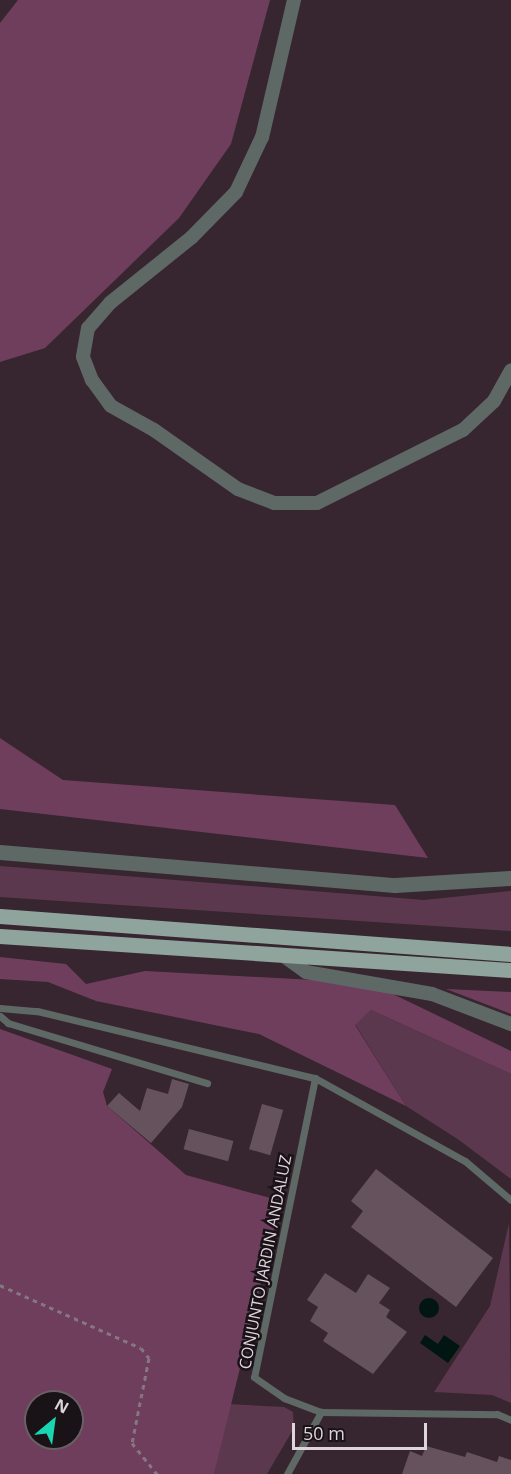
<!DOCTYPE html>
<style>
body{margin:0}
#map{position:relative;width:511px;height:1474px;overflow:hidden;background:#372630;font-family:"Open Sans",sans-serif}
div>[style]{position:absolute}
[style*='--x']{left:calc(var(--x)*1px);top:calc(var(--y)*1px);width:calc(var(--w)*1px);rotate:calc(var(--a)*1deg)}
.green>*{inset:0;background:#5c384f}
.forest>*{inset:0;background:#6f3e5d}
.water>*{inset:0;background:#011611}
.round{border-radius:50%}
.building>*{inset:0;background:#65525d;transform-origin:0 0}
.path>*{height:3px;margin-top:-1.5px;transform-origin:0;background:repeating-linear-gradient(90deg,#85777f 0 4.5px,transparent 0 9px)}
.service>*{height:7px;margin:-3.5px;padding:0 3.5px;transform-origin:3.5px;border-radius:3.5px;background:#5e6865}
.minor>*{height:14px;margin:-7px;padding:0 7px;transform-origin:7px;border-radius:7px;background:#5e6865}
.tertiary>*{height:15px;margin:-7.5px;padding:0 7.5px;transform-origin:7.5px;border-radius:7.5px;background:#5e6865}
.primary>*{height:15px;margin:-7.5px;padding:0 7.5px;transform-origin:7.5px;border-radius:7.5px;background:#8fa49d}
span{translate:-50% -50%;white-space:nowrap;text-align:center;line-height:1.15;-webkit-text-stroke:5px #191216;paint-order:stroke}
.street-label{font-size:16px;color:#dfd4da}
.north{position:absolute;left:24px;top:1390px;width:60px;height:60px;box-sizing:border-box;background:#191216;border:2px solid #686064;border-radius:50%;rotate:29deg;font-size:16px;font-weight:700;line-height:24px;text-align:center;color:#dfd4da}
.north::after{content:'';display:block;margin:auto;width:21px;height:27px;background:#1ad5b2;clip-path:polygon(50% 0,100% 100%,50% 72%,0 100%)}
.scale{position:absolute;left:292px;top:1423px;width:135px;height:27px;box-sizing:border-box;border:3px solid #dfd4da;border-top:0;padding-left:8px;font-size:18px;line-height:21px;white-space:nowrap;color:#dfd4da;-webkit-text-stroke:4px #191216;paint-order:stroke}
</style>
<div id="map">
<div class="green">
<div style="clip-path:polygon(0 866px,424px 900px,511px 891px,511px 931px,0 897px)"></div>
<div style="clip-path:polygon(371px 1010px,511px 1074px,511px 1179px,459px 1140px,406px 1106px,355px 1024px)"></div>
<div style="clip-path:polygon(509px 1223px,511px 1403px,492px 1395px,434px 1392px,490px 1306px)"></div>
<div style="clip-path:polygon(228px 1404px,284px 1407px,293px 1412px,294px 1428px,267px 1474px,214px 1474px)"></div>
</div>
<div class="forest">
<div style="clip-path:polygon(18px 0,270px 0,231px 144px,179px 218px,45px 348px,0 362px,0 23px)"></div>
<div style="clip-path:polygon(0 738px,63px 780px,395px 805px,428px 858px,0 809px)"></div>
<div style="clip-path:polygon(0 957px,66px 964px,86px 984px,145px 971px,370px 983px,511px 1051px,511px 1074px,371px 1010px,355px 1025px,406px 1106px,259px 1034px,96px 1001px,48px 982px,0 979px)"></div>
<div style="clip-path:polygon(446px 989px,511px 992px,511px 1014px)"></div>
<div style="clip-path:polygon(evenodd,0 1029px,112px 1069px,103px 1092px,107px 1106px,186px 1175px,281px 1201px,214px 1474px,0 1474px,0 1029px,36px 1402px,72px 1402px,72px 1438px,36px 1438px,36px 1402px)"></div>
</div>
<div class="water">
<div class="round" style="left:419px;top:1298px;width:20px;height:20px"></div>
<div style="clip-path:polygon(425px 1335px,438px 1344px,444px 1335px,460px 1346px,448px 1363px,420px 1343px)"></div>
</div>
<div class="building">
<div style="clip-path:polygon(172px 1079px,189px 1084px,182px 1107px,151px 1143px,107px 1106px,119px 1093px,140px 1111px,147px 1088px,168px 1094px)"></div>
<div style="left:262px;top:1104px;width:22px;height:47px;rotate:16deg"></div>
<div style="left:189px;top:1129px;width:46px;height:21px;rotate:15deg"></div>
<div style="clip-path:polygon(376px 1169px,493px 1258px,456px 1307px,351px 1227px,363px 1211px,351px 1201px)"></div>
<div style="clip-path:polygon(325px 1273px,356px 1293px,368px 1274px,390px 1288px,379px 1303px,390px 1310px,386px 1317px,407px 1332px,373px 1374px,323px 1341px,328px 1333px,310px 1321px,318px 1307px,307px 1300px)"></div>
<div style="clip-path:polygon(426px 1446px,465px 1457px,467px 1452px,497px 1462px,499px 1456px,511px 1460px,511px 1474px,402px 1474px,410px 1451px,422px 1456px)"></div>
</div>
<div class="path">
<div style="--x:0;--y:1285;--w:154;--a:24.1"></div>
<div style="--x:141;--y:1348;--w:13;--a:51"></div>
<div style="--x:149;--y:1358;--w:87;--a:101.3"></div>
<div style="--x:132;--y:1443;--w:40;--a:51"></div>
</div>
<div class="service">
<div style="--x:0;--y:1008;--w:37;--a:5"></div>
<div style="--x:37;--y:1011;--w:286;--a:13.6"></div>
<div style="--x:315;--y:1078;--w:171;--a:29"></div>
<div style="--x:465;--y:1161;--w:60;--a:40.3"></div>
<div style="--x:0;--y:1016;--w:11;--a:41"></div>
<div style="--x:8;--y:1023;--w:208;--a:16.8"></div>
<div style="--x:315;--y:1078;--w:305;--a:101.5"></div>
<div style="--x:254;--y:1377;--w:37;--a:35"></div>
<div style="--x:284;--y:1398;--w:40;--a:21"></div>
<div style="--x:321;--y:1412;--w:176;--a:0.7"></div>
<div style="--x:497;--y:1414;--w:15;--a:23"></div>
<div style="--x:287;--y:1474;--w:71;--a:-61.3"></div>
</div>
<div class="minor">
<div style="--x:294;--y:0;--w:141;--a:103.1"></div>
<div style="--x:262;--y:137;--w:61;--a:115.3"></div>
<div style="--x:236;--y:192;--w:63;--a:134.4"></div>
<div style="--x:192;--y:237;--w:105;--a:141.2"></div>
<div style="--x:110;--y:303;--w:33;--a:131"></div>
<div style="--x:88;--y:328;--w:29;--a:100"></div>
<div style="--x:83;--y:357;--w:25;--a:69"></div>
<div style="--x:92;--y:380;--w:32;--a:54"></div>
<div style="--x:111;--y:406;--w:49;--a:29.2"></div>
<div style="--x:154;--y:430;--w:103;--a:35.1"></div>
<div style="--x:238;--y:489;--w:39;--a:21"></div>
<div style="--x:274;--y:503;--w:43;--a:0"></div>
<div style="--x:317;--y:503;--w:163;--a:-26.6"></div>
<div style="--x:463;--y:430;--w:42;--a:-43.1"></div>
<div style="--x:494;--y:401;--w:35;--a:-61"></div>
<div style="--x:284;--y:956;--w:27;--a:36"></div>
<div style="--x:306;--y:972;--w:128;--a:9.9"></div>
<div style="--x:432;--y:994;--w:85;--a:20.8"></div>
</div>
<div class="tertiary">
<div style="--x:0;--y:852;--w:396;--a:4.8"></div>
<div style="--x:395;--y:885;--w:116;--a:-3.5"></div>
</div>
<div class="primary">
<div style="--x:0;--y:916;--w:512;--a:4.25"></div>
<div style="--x:0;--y:936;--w:512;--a:3.81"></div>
</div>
<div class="street-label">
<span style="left:265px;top:1262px;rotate:-79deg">CONJUNTO JARDIN ANDALUZ</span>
</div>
<div class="north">N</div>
<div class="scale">50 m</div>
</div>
